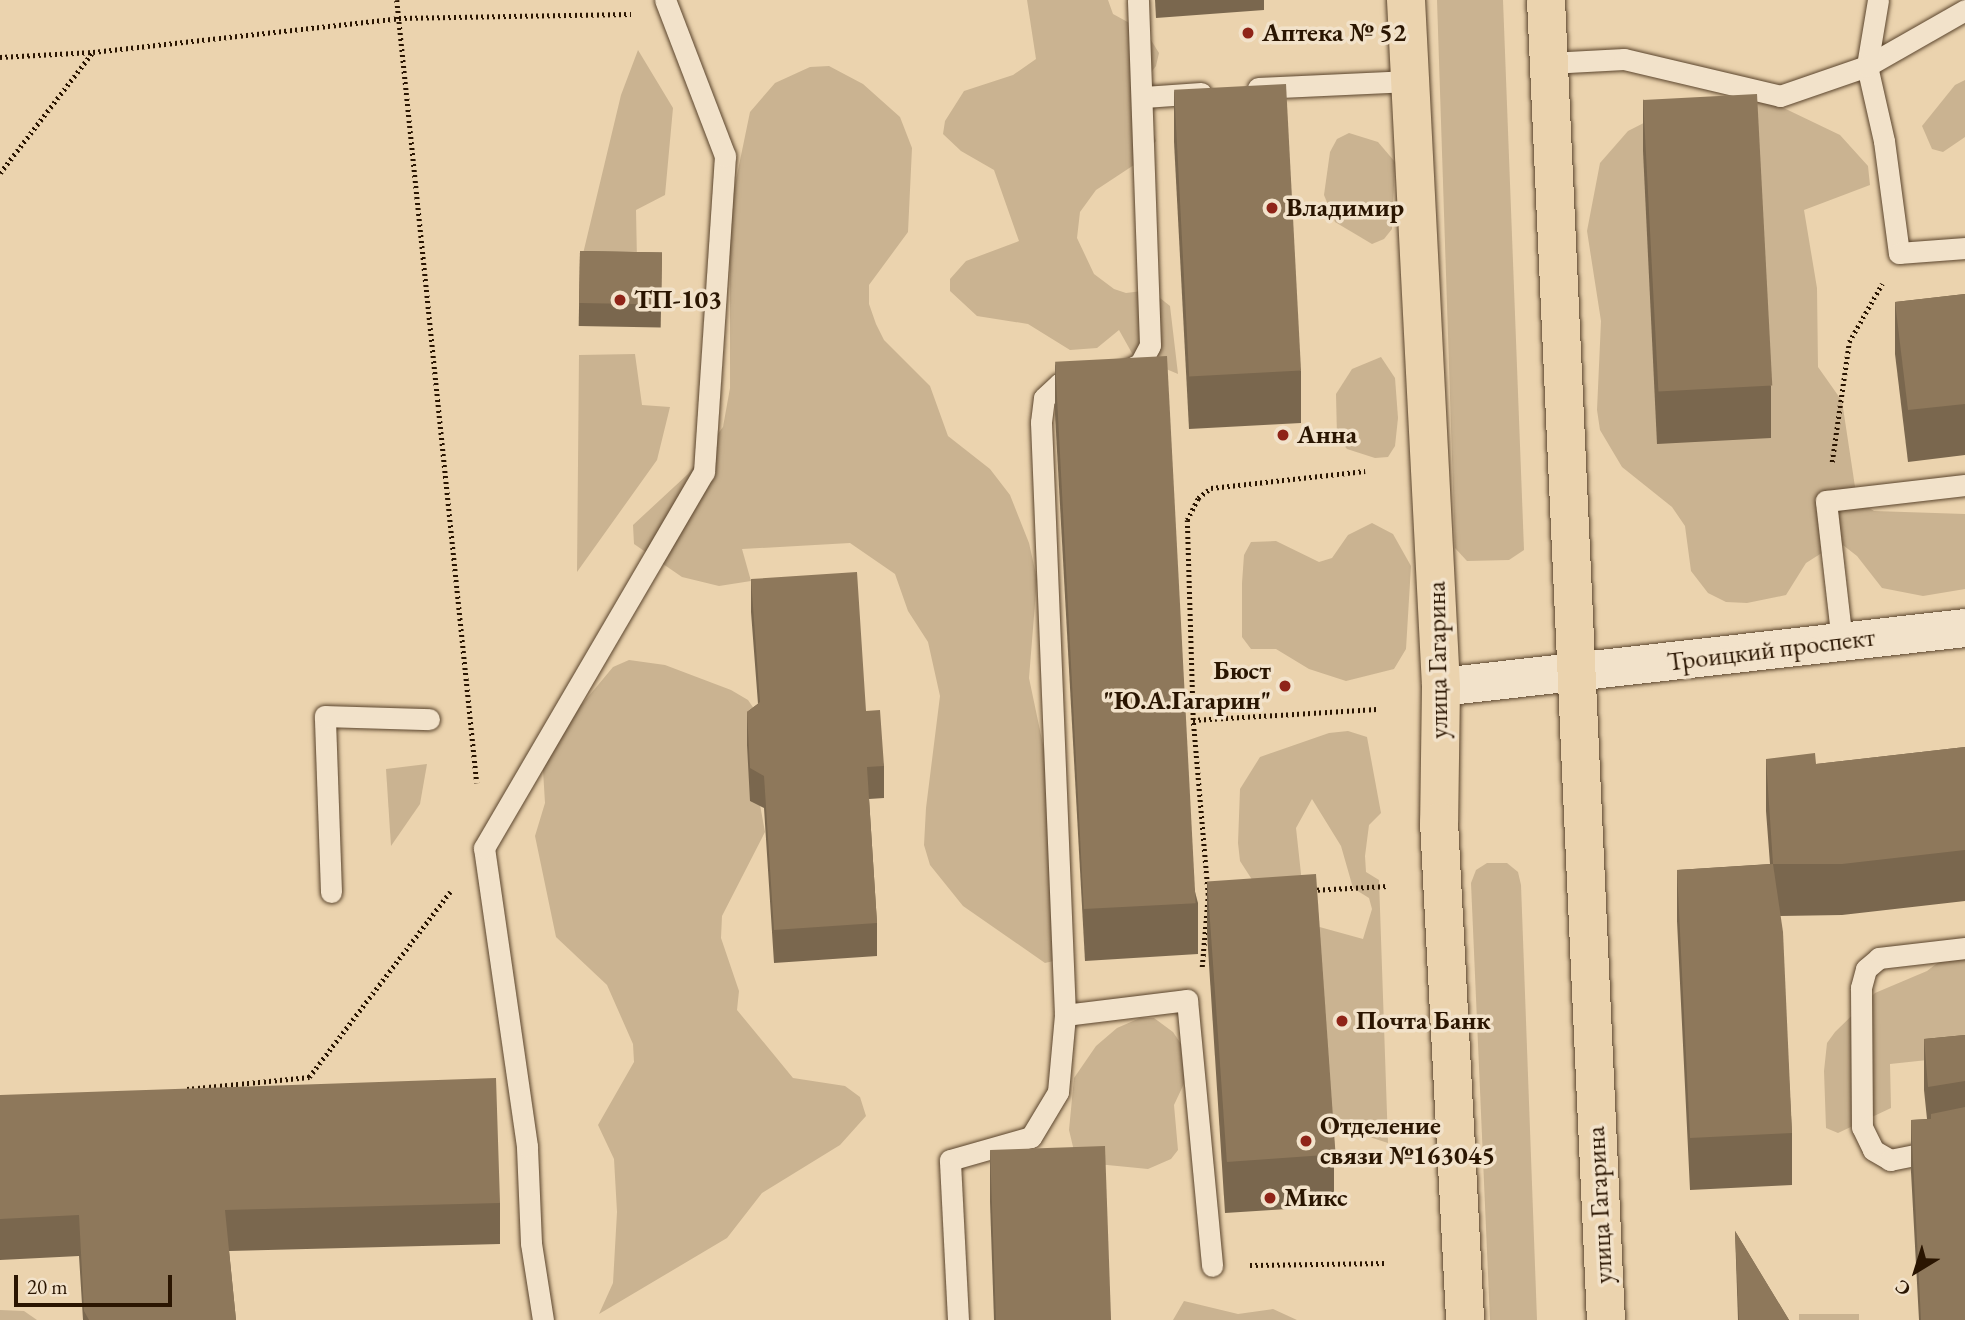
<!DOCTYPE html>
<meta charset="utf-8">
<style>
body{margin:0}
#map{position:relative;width:1965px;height:1320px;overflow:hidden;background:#ebd3ae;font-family:"EB Garamond",serif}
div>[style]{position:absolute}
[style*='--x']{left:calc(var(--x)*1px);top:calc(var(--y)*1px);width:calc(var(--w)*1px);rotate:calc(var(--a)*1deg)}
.green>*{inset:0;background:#cab391;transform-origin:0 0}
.path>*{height:4.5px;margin-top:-2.25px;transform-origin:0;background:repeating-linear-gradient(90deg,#2a1501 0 2px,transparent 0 5.5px)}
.roads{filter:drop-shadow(0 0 2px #5a442c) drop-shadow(0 0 2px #5a442c)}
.service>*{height:21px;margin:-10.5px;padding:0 10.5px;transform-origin:10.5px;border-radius:10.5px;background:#f2e2ca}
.secondary>*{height:38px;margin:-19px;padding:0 19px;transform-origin:19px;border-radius:19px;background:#f2e2ca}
.primary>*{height:38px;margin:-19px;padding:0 19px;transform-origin:19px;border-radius:19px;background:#ebd3ae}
.wall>*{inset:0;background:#7a674e;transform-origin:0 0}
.building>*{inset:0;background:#8e785b;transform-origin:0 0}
.dots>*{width:19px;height:19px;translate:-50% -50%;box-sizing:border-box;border:4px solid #f2e2ca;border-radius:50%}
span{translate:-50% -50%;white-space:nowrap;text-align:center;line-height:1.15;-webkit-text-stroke:7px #f2e2ca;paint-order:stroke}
.poi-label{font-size:26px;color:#2a1501;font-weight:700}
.left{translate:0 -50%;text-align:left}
.right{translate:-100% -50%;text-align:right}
.street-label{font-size:26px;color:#2a1501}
.north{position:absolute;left:1881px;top:1236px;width:70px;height:70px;-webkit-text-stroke:5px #f2e2ca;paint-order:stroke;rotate:218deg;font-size:19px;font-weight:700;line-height:28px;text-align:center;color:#2a1501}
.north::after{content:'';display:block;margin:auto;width:24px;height:32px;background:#2a1501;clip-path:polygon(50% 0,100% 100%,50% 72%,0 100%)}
.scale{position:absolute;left:14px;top:1275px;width:158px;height:32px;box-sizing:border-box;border:4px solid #2a1501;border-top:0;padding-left:9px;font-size:21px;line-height:24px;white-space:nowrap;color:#2a1501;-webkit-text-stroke:5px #f2e2ca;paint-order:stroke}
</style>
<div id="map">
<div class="green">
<div style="clip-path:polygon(1027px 0,1108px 0,1113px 14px,1146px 32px,1159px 53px,1156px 66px,1132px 97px,1149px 118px,1156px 141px,1140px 161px,1096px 190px,1080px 212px,1077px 238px,1094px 274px,1114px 289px,1126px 293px,1150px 290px,1170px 306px,1178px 374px,1133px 355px,1119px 330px,1097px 348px,1070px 350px,1028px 324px,977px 316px,950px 291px,950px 279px,966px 261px,1019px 241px,994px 170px,961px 151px,943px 134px,945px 121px,964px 91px,1013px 75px,1036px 59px)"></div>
<div style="clip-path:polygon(1437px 0,1503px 0,1524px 550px,1509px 560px,1467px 561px,1455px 548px)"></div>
<div style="clip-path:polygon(638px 50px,673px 108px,665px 195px,636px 210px,637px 260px,582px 258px,621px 95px)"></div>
<div style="clip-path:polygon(829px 66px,863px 84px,900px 117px,912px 148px,908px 232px,869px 285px,869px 304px,876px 324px,884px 340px,930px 386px,948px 436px,990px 469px,1010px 495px,1029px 543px,1037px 579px,1029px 678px,1046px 759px,1062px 959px,1045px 963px,963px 906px,930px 865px,924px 845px,926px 808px,940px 696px,928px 642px,908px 611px,895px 574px,850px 543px,742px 549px,751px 581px,719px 586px,682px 577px,634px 544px,633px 525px,688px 474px,723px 427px,730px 388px,730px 209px,750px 112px,775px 83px,810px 67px)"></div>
<div style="clip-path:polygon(1965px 80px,1965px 137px,1943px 152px,1932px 149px,1922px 126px,1955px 85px)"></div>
<div style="clip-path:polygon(1769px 101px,1840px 135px,1868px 166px,1870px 185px,1804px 210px,1817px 288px,1818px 367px,1842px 401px,1857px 500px,1874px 511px,1965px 514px,1965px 589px,1923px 596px,1882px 588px,1857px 556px,1839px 542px,1806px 563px,1786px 595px,1747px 603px,1726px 602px,1708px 593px,1691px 571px,1685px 526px,1672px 507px,1622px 467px,1600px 430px,1597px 410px,1601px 321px,1587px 231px,1600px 163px,1628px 131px,1685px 102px)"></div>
<div style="clip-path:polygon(1349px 133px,1378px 142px,1395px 162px,1392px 229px,1384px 239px,1372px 244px,1335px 222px,1324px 195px,1330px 152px,1337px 139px)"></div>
<div style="clip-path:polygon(635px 354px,642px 405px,670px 407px,657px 460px,577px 572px,579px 355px)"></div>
<div style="clip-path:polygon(1381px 357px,1395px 378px,1398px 418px,1395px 446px,1388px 457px,1375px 458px,1347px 449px,1337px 437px,1336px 394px,1352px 369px)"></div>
<div style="clip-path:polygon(1372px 523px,1393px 534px,1411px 566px,1406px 649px,1394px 669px,1346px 681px,1309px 669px,1276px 649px,1251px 649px,1242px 637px,1242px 583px,1244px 555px,1251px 542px,1276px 541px,1319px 562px,1332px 558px,1348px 535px)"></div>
<div style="clip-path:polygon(629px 660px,665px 665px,731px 690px,748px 700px,759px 716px,758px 794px,765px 832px,722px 916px,721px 938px,739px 991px,737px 1010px,793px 1078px,845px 1086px,860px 1097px,866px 1116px,840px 1145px,762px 1193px,727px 1238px,599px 1314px,613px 1283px,617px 1212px,614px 1159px,598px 1125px,634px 1062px,633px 1044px,607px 985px,556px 937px,535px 836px,545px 803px,543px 770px,570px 711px,583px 703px,613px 667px)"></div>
<div style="clip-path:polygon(1348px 731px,1367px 737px,1381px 813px,1369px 825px,1365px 856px,1366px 872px,1379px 880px,1388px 1143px,1329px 1124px,1316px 926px,1363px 939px,1372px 909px,1369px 898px,1353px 888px,1341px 846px,1312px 799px,1296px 828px,1302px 883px,1260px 892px,1240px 861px,1238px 843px,1240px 789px,1260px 757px,1329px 733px)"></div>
<div style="clip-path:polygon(427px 764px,420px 804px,391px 846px,386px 769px)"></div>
<div style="clip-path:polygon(1487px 863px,1507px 863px,1518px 872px,1521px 885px,1537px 1320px,1490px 1320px,1471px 883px,1476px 870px)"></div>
<div style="clip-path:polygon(1965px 942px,1965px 1056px,1890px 1064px,1891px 1108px,1838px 1133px,1826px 1128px,1824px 1071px,1827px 1043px,1835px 1032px,1875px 993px,1927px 971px)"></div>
<div style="clip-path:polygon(1140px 1018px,1154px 1018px,1173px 1032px,1187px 1053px,1188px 1075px,1174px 1105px,1178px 1150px,1171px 1159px,1148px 1169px,1097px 1164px,1074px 1151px,1069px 1130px,1074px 1078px,1096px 1046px,1117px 1028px)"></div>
<div style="clip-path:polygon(1184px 1301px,1238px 1314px,1273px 1309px,1297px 1320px,1173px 1320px)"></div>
<div style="clip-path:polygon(0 1310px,24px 1311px,37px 1320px,0 1320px)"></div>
<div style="left:1799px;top:1314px;width:60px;height:7px"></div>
</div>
<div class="path">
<div style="--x:397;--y:0;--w:787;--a:84.17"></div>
<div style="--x:0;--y:57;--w:93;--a:-3.1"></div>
<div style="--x:93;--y:52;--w:308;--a:-6.3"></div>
<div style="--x:399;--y:18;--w:232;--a:-1"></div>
<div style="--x:0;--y:173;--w:153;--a:-52.5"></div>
<div style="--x:1832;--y:462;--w:121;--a:-81.9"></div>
<div style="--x:1849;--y:342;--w:67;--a:-60.4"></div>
<div style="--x:1193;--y:720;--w:184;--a:-3.4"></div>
<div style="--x:1312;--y:890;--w:76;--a:-3"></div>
<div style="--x:1208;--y:895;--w:176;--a:-94.9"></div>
<div style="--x:1193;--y:720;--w:200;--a:-91.7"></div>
<div style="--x:1187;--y:520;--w:25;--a:-63"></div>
<div style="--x:1198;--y:498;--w:16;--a:-38"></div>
<div style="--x:1211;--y:488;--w:155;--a:-6.3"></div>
<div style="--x:1202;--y:967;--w:72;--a:-85.2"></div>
<div style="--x:187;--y:1089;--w:123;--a:-5.6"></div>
<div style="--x:309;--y:1077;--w:233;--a:-52.7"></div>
<div style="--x:1250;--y:1265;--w:135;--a:-0.8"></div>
</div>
<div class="roads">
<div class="service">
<div style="--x:1878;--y:0;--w:67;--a:99.5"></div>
<div style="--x:1867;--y:66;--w:77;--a:77.2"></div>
<div style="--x:1884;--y:141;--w:113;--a:82.4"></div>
<div style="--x:1899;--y:253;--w:66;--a:-4.3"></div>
<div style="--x:1549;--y:63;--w:75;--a:-3.1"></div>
<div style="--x:1624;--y:59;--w:160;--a:13.3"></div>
<div style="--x:1780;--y:96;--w:92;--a:-19"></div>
<div style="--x:1867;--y:66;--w:113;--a:-29.7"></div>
<div style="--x:1258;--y:88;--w:152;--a:-2.6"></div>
<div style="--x:1144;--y:97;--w:57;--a:-4"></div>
<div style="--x:1122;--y:372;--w:20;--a:-24"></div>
<div style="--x:1140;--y:364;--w:21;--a:-62"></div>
<div style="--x:1150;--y:345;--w:345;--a:-92"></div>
<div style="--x:1842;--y:642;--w:142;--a:-96.5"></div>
<div style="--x:1826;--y:501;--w:140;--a:-6.6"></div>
<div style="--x:331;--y:892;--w:176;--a:-92"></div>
<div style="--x:325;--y:716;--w:104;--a:1.7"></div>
<div style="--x:1965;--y:948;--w:87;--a:173.4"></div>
<div style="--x:1879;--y:958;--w:17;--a:140"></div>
<div style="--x:1866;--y:969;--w:20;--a:105"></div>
<div style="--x:1861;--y:988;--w:139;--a:89.6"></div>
<div style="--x:1862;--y:1127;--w:25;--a:64"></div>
<div style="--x:1873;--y:1150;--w:20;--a:30"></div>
<div style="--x:1890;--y:1160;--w:76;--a:-11.3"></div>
<div style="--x:1065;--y:1015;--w:123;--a:-7"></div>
<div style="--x:1187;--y:1000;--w:267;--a:84.6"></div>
<div style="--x:543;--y:1320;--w:78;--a:-98.9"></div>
<div style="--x:531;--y:1243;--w:97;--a:-92.4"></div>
<div style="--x:527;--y:1146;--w:301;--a:-98.2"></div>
<div style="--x:484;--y:848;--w:436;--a:-59.7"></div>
<div style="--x:704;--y:472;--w:317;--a:-86.2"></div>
<div style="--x:725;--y:156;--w:167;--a:-111"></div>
<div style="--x:958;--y:1320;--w:160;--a:-92.9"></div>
<div style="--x:950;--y:1160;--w:84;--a:-15.9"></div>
<div style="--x:1031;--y:1137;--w:52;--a:-59"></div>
<div style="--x:1058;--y:1092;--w:77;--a:-84.8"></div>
<div style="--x:1065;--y:1015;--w:593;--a:-92.32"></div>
<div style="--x:1041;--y:422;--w:24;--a:-83"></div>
<div style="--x:1044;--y:398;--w:21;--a:-43"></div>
<div style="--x:1059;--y:384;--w:21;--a:-8"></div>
</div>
<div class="secondary">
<div style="--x:1441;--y:687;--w:527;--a:-6.42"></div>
</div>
<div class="primary">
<div style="--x:1406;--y:0;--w:688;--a:87.08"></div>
<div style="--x:1441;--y:687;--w:135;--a:90.8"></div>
<div style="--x:1439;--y:822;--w:499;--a:87"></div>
<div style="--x:1546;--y:0;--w:1321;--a:87.4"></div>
</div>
</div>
<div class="wall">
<div style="clip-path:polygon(1155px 0,1264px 0,1264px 10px,1156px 18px)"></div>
<div style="clip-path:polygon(1174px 90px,1301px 371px,1301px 423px,1189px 429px,1174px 142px)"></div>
<div style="clip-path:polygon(1643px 99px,1771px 386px,1771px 438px,1657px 444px,1643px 151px)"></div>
<div style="left:580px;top:251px;width:82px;height:75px;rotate:1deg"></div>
<div style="clip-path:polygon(1965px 294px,1965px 455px,1908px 462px,1895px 354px,1895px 302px)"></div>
<div style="clip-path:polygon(1055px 362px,1198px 903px,1198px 954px,1085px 961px,1055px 414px)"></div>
<div style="clip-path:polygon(751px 579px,866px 711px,884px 766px,884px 798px,869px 799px,877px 923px,877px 956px,774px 963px,764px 808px,750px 801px,747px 745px,747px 712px,758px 704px,751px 612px)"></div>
<div style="clip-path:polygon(1965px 747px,1965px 901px,1842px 915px,1780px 916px,1792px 1133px,1792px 1185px,1690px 1190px,1677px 921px,1677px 870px,1770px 864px,1766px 811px,1766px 759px,1816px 764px)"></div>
<div style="clip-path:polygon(1207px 881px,1334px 1154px,1334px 1206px,1225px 1213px,1207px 933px)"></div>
<div style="clip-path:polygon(1965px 1035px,1965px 1320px,1919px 1320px,1911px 1172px,1911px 1120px,1927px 1119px,1924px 1090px,1924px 1039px)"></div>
<div style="clip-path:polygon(0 1095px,500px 1203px,500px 1244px,229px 1251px,236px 1320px,83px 1320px,79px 1256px,0 1260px)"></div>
<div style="clip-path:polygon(990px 1150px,1111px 1320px,994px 1320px,990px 1202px)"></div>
<div style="clip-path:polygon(1735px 1231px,1789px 1320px,1738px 1320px)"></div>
</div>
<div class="building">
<div style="left:1286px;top:84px;width:287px;height:112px;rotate:87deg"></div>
<div style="left:1757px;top:94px;width:292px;height:114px;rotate:87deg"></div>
<div style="left:580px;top:251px;width:82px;height:52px;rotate:1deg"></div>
<div style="clip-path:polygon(1965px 294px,1965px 404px,1908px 410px,1895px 302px)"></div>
<div style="left:1167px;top:356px;width:548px;height:112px;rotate:87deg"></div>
<div style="clip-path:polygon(857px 572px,866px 711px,880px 710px,884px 766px,867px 767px,877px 923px,774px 930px,764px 776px,750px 768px,747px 712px,760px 702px,751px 579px)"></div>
<div style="clip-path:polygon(1965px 747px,1965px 850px,1842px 864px,1773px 864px,1766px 759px,1815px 753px,1816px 764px)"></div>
<div style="clip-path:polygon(1773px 864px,1783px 932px,1792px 1133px,1690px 1138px,1677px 870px)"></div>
<div style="left:1316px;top:874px;width:281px;height:109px;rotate:86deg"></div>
<div style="clip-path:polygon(1965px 1035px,1965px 1081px,1928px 1087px,1924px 1039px)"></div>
<div style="clip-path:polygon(496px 1078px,500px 1203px,225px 1210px,236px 1320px,89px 1320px,84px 1311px,79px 1215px,0 1219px,0 1095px)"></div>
<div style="clip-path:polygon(1965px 1107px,1965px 1320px,1921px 1320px,1911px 1120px,1931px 1119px,1931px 1114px)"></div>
<div style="left:1105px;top:1146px;width:174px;height:115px;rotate:88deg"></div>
<div style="clip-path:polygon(1735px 1231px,1789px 1320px,1739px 1320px)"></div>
</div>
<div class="dots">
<div style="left:1248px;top:33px;background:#8f2418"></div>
<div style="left:1272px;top:208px;background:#8f2418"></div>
<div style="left:620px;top:300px;background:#8f2418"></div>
<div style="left:1283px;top:435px;background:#8f2418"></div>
<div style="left:1285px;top:686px;background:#8f2418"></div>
<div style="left:1342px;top:1021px;background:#8f2418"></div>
<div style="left:1306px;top:1141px;background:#8f2418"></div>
<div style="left:1270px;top:1198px;background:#8f2418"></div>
</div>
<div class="poi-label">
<span class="left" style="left:1262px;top:33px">Аптека № 52</span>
<span class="left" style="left:1286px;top:208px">Владимир</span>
<span class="left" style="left:634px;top:300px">ТП-103</span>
<span class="left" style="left:1297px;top:435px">Анна</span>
<span class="right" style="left:1271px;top:686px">Бюст<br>"Ю.А.Гагарин"</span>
<span class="left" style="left:1356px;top:1021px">Почта Банк</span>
<span class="left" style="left:1320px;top:1141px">Отделение<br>связи №163045</span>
<span class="left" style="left:1284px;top:1198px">Микс</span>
</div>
<div class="street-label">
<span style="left:1771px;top:650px;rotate:-7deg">Троицкий проспект</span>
<span style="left:1438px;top:660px;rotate:-91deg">улица Гагарина</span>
<span style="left:1600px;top:1205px;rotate:-93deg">улица Гагарина</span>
</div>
<div class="north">С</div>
<div class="scale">20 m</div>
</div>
